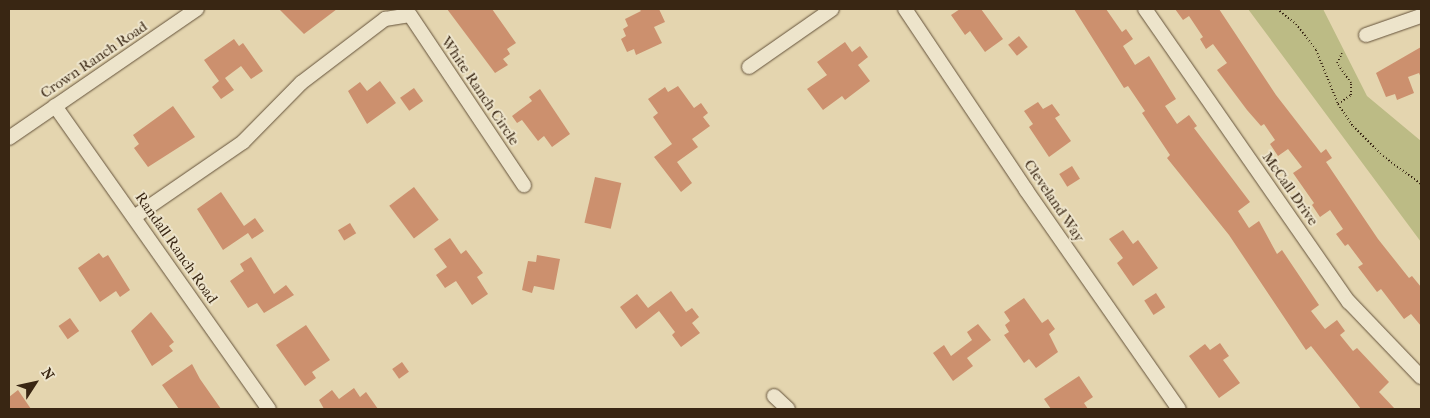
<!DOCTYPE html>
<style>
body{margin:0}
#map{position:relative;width:1430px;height:418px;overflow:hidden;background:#e4d5af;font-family:"IM FELL French Canon",serif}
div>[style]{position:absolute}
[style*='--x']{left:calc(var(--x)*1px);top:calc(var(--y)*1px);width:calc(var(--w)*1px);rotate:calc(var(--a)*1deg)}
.green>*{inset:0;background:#bcbb85}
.building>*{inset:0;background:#cc906e;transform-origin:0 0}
.path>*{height:2px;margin-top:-1px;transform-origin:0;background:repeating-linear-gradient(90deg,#392613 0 1px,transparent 0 3.5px)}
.roads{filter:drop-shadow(0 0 1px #64523a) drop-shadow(0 0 1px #64523a)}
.minor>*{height:14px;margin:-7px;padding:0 7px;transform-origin:7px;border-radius:7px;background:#ede4cb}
span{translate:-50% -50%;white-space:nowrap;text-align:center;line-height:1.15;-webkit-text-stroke:4px #ede4cb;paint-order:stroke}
.street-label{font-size:15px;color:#392613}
.frame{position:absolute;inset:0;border:10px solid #392613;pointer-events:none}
.north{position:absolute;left:10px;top:358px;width:50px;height:50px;-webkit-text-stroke:4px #ede4cb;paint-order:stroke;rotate:55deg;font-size:14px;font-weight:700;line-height:20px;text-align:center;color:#392613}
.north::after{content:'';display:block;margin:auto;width:18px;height:22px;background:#392613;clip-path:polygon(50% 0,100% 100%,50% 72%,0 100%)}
</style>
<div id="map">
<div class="green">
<div style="clip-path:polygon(1248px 9px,1323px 9px,1367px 96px,1421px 141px,1421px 242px)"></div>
</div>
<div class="building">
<div style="clip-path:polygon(279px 9px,337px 9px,304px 34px)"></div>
<div style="clip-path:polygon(447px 9px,492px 9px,516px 43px,507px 49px,510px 54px,503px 59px,508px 65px,495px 73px)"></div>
<div style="clip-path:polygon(639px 9px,659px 9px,665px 22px,654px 27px,662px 43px,636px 55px,634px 49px,627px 52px,621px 39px,626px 36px,623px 29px,628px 26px,625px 19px,641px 11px)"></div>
<div style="clip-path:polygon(960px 9px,981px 9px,1003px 39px,985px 52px,970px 31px,965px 35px,951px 15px)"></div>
<div style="clip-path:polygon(1074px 9px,1106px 9px,1122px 32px,1126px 29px,1133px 39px,1123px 46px,1135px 65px,1149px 56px,1176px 99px,1165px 106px,1177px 124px,1189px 115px,1197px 126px,1194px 128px,1250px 202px,1238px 211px,1249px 228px,1259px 221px,1277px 254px,1282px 250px,1319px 305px,1311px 311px,1325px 329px,1337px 320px,1345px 331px,1340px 335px,1353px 351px,1357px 348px,1389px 382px,1379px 392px,1395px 409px,1361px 409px,1311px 346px,1306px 350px,1229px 235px,1167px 158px,1170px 155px,1142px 113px,1145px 111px,1128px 86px,1124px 88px)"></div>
<div style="clip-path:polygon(1175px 9px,1219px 9px,1276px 95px,1321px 153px,1326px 149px,1332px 158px,1326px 162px,1378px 239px,1409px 278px,1412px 276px,1421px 287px,1421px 326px,1411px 314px,1404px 319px,1381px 289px,1377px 292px,1358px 267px,1363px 264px,1348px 244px,1345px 246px,1336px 234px,1343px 229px,1330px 210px,1320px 217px,1312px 205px,1314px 203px,1293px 173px,1302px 167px,1288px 149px,1278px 156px,1270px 144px,1275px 140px,1264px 124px,1261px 126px,1247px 110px,1217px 70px,1227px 63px,1213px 44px,1206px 49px,1200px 39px,1203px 37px,1189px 16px,1183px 20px)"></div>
<div style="left:1019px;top:36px;width:14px;height:14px;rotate:51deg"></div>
<div style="clip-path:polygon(234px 39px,239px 46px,243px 43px,263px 71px,251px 79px,241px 66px,225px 78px,234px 90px,221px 99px,212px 87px,219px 81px,204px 60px)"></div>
<div style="clip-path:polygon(845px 42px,852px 52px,860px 46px,868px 57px,858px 65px,870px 81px,845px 100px,842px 96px,823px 110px,807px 89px,827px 75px,817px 62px)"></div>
<div style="clip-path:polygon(1421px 47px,1421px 78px,1419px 73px,1408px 77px,1414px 93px,1397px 100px,1395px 94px,1386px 97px,1376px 73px)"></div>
<div style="clip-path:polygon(380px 81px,396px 103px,367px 124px,348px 91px,360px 82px,367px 91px)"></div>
<div style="clip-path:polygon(678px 86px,694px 108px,701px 103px,708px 113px,703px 117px,710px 126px,692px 139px,698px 147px,677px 162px,692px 183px,681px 192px,654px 157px,672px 144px,653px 117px,658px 113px,648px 99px,665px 87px,668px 92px)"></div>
<div style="left:414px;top:88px;width:16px;height:17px;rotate:55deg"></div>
<div style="clip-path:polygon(540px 89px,570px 134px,552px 147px,544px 136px,538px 141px,522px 120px,517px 123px,512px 116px,532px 101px,529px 97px)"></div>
<div style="clip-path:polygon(1038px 102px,1043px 109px,1052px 104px,1060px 115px,1055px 118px,1071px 141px,1049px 157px,1029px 127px,1033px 124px,1024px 111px)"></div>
<div style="clip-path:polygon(173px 106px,195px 137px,148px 167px,134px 148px,139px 144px,133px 135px)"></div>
<div style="left:1072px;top:166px;width:15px;height:15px;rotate:58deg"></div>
<div style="left:595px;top:177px;width:27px;height:47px;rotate:13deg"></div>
<div style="left:414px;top:187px;width:41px;height:31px;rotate:53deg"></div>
<div style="clip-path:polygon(221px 192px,244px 226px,255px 218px,264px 231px,252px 239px,248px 233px,223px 250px,197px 209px)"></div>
<div style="left:350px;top:223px;width:12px;height:14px;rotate:59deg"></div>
<div style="clip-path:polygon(1123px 230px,1133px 244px,1138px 240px,1158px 268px,1133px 286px,1117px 263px,1123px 258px,1109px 239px)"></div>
<div style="clip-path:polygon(450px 238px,461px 254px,466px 250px,483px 273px,477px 277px,488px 294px,472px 305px,456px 281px,445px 288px,436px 275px,447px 267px,434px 249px)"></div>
<div style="clip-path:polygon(99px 253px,103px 258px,108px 255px,130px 290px,120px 297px,116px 291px,100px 302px,78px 268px)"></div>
<div style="clip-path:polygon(537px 255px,560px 259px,554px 290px,534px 286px,532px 293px,522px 290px,528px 261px,536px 262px)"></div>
<div style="clip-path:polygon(251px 257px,274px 294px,286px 285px,294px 295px,264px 313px,257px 303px,248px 308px,230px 281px,244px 271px,240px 264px)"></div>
<div style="clip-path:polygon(671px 291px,686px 312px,692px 308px,699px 317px,692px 323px,700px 333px,681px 347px,672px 335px,675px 332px,659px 311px,636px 329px,620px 307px,637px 294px,648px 308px)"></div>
<div style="left:1156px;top:293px;width:17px;height:14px;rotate:57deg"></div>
<div style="clip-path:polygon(1024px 298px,1042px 323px,1048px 319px,1055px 329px,1049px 334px,1058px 352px,1036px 368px,1029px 359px,1024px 363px,1004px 335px,1009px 332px,1005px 325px,1010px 321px,1004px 312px)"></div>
<div style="clip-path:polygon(151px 312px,174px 342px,169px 346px,173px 351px,152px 366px,131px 331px)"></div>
<div style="left:70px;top:318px;width:16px;height:14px;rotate:55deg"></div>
<div style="clip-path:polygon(978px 324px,991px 340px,967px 358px,973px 366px,953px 381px,933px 353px,944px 345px,951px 356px,972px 340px,967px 332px)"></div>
<div style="clip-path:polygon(306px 325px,330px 360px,312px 372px,316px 378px,305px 386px,276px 345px)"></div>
<div style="clip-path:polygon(1220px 343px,1229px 356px,1223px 360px,1240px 383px,1219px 398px,1189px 356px,1205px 344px,1210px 350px)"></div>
<div style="left:402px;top:362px;width:12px;height:12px;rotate:55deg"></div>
<div style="clip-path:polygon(192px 364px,200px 379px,221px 409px,179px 409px,162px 385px)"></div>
<div style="clip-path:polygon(1079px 376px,1093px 397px,1084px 403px,1088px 409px,1051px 409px,1044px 399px)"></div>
<div style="clip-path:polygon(354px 388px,360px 397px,366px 392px,378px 409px,324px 409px,319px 400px,332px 390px,339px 399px)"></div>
<div style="clip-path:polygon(18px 390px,31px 409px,9px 409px,9px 397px)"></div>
</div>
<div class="path">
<div style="--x:1277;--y:9;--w:24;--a:38"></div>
<div style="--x:1296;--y:24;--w:33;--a:52"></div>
<div style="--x:1316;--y:50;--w:58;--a:67.8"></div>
<div style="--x:1338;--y:104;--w:27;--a:56"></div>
<div style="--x:1353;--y:126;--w:42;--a:45"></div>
<div style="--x:1383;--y:156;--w:47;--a:36.4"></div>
<div style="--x:1338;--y:104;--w:16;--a:-35"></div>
<div style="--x:1351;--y:95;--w:12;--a:-90"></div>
<div style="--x:1351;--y:83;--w:24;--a:-125"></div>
<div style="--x:1337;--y:63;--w:11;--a:-63"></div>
</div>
<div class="roads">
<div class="minor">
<div style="--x:905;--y:9;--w:218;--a:56.2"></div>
<div style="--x:1026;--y:190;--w:267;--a:55.1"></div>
<div style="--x:1145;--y:9;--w:357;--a:55.2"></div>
<div style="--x:1349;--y:302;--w:104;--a:46.2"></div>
<div style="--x:410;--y:15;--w:205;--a:56.2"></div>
<div style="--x:1366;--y:35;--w:58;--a:-19.1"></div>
<div style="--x:749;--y:67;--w:101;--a:-34.9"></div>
<div style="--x:55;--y:106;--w:371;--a:54.8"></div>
<div style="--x:9;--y:138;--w:228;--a:-34.5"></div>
<div style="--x:134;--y:217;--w:132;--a:-34.5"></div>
<div style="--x:243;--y:142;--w:83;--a:-45.5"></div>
<div style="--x:301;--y:83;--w:106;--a:-37.3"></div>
<div style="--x:385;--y:19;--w:25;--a:-9"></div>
<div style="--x:774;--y:396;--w:19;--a:43"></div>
</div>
</div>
<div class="street-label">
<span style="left:94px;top:60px;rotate:-34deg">Crown Ranch Road</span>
<span style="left:480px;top:91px;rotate:56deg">White Ranch Circle</span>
<span style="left:1290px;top:189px;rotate:55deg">McCall Drive</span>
<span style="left:1054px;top:201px;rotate:56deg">Cleveland Way</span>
<span style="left:176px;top:248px;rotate:55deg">Randall Ranch Road</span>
</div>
<div class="frame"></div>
<div class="north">N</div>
</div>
